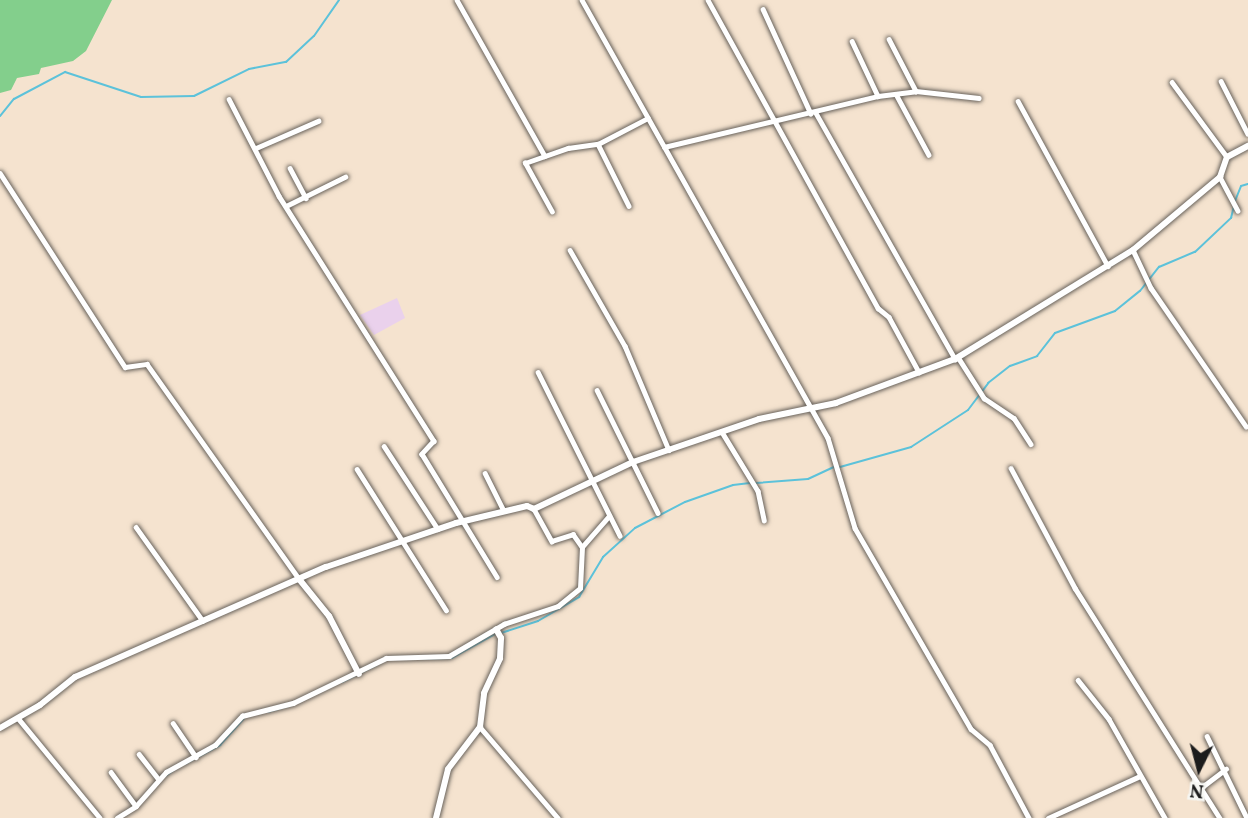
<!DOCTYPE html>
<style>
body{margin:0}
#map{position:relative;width:1248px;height:818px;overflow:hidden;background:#f5e3cf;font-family:Vollkorn,serif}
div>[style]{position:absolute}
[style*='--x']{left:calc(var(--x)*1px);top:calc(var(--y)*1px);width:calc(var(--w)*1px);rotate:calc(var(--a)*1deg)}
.built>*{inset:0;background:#ead1ec}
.green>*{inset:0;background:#83cf8c}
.stream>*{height:2px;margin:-1px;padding:0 1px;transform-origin:1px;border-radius:1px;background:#5cc2da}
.roads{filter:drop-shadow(0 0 2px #68625b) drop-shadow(0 0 2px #68625b)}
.minor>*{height:4.5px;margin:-2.25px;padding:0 2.25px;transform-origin:2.25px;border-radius:2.25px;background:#fff}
.tertiary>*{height:6px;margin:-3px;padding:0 3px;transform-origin:3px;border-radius:3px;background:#fff}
span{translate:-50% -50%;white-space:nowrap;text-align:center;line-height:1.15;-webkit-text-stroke:6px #f6f6f2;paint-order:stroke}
.north{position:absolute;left:1164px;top:734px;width:70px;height:70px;-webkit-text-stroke:5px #f6f6f2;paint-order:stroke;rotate:186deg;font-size:19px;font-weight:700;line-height:28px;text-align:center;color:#1c1c1c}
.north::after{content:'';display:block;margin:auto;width:24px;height:32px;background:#1c1c1c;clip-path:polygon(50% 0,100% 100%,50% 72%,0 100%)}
</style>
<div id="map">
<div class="built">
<div style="clip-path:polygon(397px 298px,405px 318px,374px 335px,360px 315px)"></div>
</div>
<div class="green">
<div style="clip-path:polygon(0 0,112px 0,86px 51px,73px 61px,41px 68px,39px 74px,17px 78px,11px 90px,0 93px)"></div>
</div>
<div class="stream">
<div style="--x:0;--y:116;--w:22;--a:-51"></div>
<div style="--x:14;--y:99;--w:58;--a:-27.9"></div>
<div style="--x:65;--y:72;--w:80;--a:18.2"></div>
<div style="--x:141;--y:97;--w:53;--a:-1.1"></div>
<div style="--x:194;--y:96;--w:61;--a:-26.1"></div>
<div style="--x:249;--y:69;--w:38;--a:-11"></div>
<div style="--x:286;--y:62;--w:38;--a:-43"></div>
<div style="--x:314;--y:36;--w:44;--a:-55.2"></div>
<div style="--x:1235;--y:201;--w:16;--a:-68"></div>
<div style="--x:1241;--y:186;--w:7;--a:-16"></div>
<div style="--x:840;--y:467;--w:74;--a:-15.7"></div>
<div style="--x:911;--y:447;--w:68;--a:-33"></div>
<div style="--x:968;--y:410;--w:34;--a:-53"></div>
<div style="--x:988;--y:383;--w:28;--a:-38"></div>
<div style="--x:1010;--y:366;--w:29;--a:-20"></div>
<div style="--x:1037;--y:356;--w:29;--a:-52"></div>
<div style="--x:1055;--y:333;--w:64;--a:-20.1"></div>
<div style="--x:1115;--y:311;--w:32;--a:-39"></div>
<div style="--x:1140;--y:291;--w:31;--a:-52"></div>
<div style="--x:1159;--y:267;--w:39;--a:-23"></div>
<div style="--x:1195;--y:252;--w:50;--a:-43.4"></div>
<div style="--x:1231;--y:218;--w:12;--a:-76"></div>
<div style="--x:756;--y:483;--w:52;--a:-4.4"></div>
<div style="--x:808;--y:479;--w:29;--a:-25"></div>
<div style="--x:501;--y:633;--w:39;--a:-18"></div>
<div style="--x:538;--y:621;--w:48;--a:-30.3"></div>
<div style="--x:579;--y:597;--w:47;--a:-59"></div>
<div style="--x:603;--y:557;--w:43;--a:-42.2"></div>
<div style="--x:635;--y:528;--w:56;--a:-27.5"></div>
<div style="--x:685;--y:502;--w:51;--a:-19.5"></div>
<div style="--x:733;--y:485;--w:17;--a:-7"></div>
<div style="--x:420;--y:659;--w:32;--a:-2"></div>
<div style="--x:452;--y:658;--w:49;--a:-29.2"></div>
<div style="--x:342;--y:682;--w:39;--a:-26"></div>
<div style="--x:268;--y:712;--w:26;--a:-16"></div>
<div style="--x:185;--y:764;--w:40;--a:-28"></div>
<div style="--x:220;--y:745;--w:38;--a:-48"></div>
<div style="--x:164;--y:777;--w:12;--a:-35"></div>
</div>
<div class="roads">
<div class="minor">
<div style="--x:457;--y:0;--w:179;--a:60.6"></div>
<div style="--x:582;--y:0;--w:502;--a:60.68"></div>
<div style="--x:828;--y:438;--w:94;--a:73.3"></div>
<div style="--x:855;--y:528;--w:232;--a:60"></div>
<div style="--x:971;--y:729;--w:25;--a:40"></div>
<div style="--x:990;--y:745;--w:83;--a:61.9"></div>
<div style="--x:708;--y:0;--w:352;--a:61.1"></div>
<div style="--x:878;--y:308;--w:14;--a:39"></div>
<div style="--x:889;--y:317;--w:63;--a:61.4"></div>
<div style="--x:763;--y:9;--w:115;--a:65.4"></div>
<div style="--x:889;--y:39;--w:59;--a:62.6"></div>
<div style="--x:852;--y:41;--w:61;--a:64.7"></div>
<div style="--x:1221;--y:81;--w:59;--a:63"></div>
<div style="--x:1172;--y:82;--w:93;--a:53.7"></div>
<div style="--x:896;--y:94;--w:69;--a:61.6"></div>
<div style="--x:229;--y:99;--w:109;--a:62.7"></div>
<div style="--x:279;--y:196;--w:290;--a:57.7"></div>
<div style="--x:434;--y:441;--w:18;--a:133"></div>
<div style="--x:422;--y:454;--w:144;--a:58.6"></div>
<div style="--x:1018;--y:101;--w:188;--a:61.4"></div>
<div style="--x:816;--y:113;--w:283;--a:60.5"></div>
<div style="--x:598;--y:144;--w:69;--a:63.4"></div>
<div style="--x:664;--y:147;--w:220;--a:-13.4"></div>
<div style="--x:878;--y:96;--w:38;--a:-7"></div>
<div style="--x:916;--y:91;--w:63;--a:6.3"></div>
<div style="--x:256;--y:148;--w:68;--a:-23.5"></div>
<div style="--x:290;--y:168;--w:34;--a:62"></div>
<div style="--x:0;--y:173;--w:231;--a:57.2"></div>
<div style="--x:125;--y:367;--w:22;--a:-8"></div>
<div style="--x:147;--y:364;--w:263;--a:54.7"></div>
<div style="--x:1220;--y:177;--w:38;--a:62"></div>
<div style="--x:286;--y:206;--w:66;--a:-26.2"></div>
<div style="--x:552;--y:212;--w:56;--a:-118.9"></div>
<div style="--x:525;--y:163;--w:46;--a:-19.2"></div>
<div style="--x:568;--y:148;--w:30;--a:-8"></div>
<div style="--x:598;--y:144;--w:56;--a:-27.5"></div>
<div style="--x:570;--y:250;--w:111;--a:60.2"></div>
<div style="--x:625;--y:346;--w:113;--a:67.1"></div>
<div style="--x:1133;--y:250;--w:42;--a:64.7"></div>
<div style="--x:1151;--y:288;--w:168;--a:55.5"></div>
<div style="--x:958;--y:357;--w:49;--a:57.6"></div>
<div style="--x:984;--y:398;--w:36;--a:34"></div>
<div style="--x:1014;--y:418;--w:31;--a:57"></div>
<div style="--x:538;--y:372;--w:183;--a:63.4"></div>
<div style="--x:597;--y:390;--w:137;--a:63.6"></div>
<div style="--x:722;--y:432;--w:69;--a:58.6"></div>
<div style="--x:758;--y:491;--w:30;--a:78"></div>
<div style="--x:384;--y:446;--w:99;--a:57"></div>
<div style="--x:1011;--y:468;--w:136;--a:61.9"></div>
<div style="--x:1075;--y:588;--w:272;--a:57.8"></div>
<div style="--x:357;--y:469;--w:167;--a:57.7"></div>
<div style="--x:485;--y:473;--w:42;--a:63.4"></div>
<div style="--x:534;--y:509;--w:37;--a:61"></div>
<div style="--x:552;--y:541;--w:22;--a:-18"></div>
<div style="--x:573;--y:534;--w:16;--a:55"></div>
<div style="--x:136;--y:527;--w:115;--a:54.5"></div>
<div style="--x:1078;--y:680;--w:50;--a:51.5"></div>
<div style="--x:1109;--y:719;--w:114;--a:60.5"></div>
<div style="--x:18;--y:718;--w:129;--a:50.6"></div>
<div style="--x:173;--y:723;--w:41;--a:55.9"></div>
<div style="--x:480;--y:727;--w:120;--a:49.4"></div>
<div style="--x:1207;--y:736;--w:91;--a:64"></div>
<div style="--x:139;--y:754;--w:31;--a:52"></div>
<div style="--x:111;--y:772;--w:42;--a:53.7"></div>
<div style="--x:1202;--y:787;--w:30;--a:-37"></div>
<div style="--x:117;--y:818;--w:22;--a:-32"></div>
<div style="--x:136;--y:806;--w:45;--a:-48.6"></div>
<div style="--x:166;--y:772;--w:56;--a:-28.9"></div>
<div style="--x:215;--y:745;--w:40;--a:-47"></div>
<div style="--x:242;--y:716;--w:53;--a:-14.3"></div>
<div style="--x:293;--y:703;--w:103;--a:-25.8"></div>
<div style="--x:386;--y:658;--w:63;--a:-1.8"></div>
<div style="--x:449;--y:656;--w:64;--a:-30.2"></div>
<div style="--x:504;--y:624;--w:57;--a:-18.4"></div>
<div style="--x:558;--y:606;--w:28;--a:-39"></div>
<div style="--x:580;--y:588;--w:41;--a:-87.2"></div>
<div style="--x:582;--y:547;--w:41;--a:-48.9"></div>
<div style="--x:1048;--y:818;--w:101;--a:-24.5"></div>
</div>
<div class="tertiary">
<div style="--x:299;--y:579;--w:48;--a:51"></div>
<div style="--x:329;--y:616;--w:65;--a:62.7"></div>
<div style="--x:0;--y:728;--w:46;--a:-29.9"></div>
<div style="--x:40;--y:705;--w:45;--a:-38.7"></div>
<div style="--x:75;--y:677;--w:274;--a:-23.7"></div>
<div style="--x:326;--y:567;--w:137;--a:-18.7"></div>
<div style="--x:456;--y:523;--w:73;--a:-13.5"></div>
<div style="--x:527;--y:506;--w:8;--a:23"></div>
<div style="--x:534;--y:509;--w:110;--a:-25.4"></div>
<div style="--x:633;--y:462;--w:133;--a:-18.8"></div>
<div style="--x:759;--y:419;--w:79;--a:-11.7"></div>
<div style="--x:836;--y:403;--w:127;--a:-20.3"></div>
<div style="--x:955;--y:359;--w:209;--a:-31.5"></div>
<div style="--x:1133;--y:250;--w:114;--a:-40"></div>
<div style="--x:1220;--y:177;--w:21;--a:-71"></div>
<div style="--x:1227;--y:157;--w:24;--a:-28"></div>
<div style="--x:436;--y:818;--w:50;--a:-76.2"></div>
<div style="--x:448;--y:769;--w:53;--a:-52.7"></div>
<div style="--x:480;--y:727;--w:34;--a:-83"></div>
<div style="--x:484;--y:693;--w:38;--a:-65"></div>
<div style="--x:500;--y:658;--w:20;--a:-87"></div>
<div style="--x:501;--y:638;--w:10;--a:-119"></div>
</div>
</div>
<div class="north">N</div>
</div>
